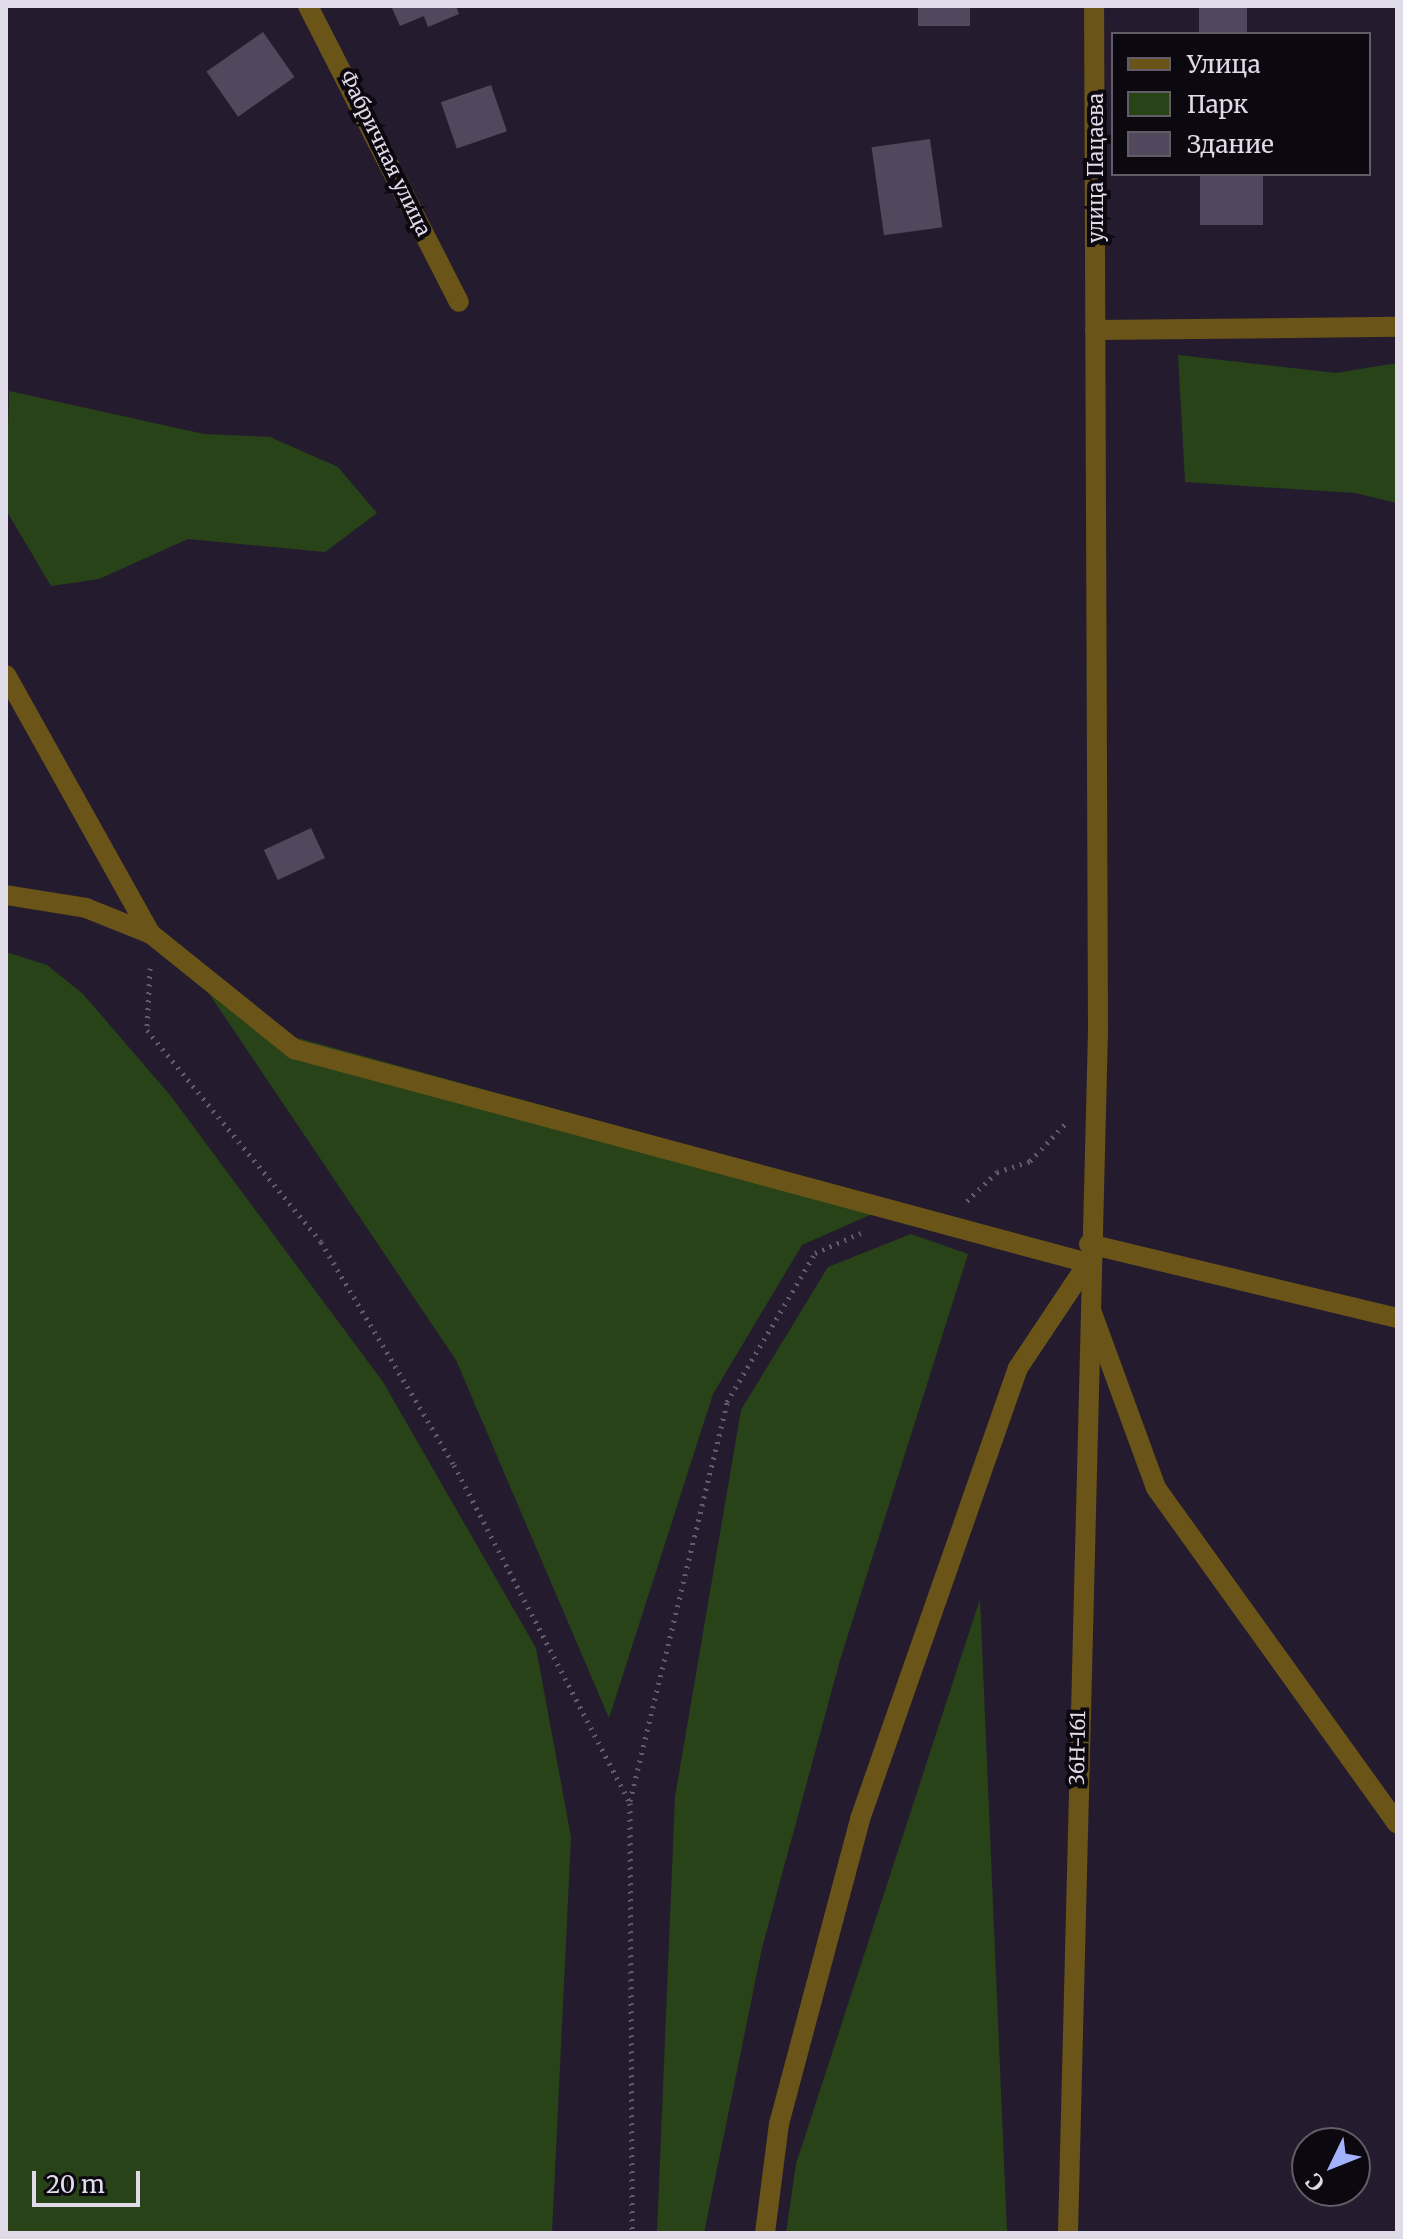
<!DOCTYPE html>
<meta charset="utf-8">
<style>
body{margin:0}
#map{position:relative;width:1403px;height:2239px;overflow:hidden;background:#241c2e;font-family:Merriweather,serif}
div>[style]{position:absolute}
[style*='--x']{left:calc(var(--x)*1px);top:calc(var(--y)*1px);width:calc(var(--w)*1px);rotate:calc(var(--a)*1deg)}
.green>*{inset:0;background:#294318}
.building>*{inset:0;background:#51485d;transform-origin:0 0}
.path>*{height:5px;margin-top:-2.5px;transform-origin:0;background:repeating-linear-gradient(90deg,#625b6b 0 2px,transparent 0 8px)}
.service>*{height:20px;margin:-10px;padding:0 10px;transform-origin:10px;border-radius:10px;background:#6a5418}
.minor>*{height:20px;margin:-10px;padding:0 10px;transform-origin:10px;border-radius:10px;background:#6a5418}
.tertiary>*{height:20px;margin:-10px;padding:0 10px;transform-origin:10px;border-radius:10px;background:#6a5418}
span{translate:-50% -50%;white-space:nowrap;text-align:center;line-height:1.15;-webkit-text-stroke:8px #0c0810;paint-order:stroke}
.street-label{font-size:20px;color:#e0dbe8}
.frame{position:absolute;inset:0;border:8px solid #e0dbe8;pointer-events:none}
.legend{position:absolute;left:1111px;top:32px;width:260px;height:144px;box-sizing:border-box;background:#0c0810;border:2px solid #615c66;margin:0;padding:10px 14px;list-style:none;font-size:24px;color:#e0dbe8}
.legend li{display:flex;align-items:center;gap:16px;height:40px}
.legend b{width:40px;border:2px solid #615c66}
.north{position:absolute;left:1291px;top:2127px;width:80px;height:80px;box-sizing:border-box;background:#0c0810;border:2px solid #615c66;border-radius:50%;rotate:227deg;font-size:22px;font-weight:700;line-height:32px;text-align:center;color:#e0dbe8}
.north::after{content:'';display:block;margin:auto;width:28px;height:36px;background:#a2b2fd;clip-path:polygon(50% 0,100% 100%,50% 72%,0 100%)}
.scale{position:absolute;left:32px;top:2171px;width:108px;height:36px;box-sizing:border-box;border:4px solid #e0dbe8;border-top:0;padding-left:10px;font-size:24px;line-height:28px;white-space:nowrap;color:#e0dbe8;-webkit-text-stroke:6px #0c0810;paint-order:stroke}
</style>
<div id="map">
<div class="green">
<div style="clip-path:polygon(1178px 355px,1336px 373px,1397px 363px,1397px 503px,1355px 493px,1185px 482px)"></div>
<div style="clip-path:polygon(9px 391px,204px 434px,270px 437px,338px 467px,377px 513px,325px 552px,188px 539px,99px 579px,51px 586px,6px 510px)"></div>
<div style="clip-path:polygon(6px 952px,47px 965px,83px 994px,170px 1095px,383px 1382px,536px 1648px,571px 1837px,552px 2233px,6px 2233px)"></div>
<div style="clip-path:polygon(206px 989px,269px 1030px,897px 1203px,802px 1245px,713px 1394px,609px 1718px,456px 1360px)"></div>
<div style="clip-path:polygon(911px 1234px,968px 1254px,840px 1660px,762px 1948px,704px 2233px,657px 2233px,675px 1797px,741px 1410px,828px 1267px)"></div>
<div style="clip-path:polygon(980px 1599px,1007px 2233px,786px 2233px,796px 2164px)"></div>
</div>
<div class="building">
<div style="clip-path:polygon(391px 6px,456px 6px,459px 14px,428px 27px,424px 16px,400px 26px)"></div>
<div style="left:918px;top:6px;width:52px;height:20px"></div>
<div style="left:1199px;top:6px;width:48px;height:26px"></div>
<div style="left:263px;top:32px;width:55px;height:69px;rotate:55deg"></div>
<div style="left:491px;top:85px;width:49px;height:53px;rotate:71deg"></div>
<div style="left:930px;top:139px;width:89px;height:59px;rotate:82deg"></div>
<div style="left:1200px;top:174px;width:63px;height:51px"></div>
<div style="left:311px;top:828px;width:33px;height:52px;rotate:65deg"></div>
</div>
<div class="path">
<div style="--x:150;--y:968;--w:62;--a:92.8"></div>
<div style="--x:147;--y:1030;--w:274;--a:50.6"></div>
<div style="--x:321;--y:1242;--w:260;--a:59.2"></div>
<div style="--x:454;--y:1465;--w:381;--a:62.5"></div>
<div style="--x:630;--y:1803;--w:430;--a:89.7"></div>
<div style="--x:967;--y:1201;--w:42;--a:-44"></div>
<div style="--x:997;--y:1172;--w:35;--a:-18"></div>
<div style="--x:1030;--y:1161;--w:54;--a:-46.5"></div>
<div style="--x:630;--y:1801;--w:411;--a:-76.3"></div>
<div style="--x:727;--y:1402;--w:173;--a:-59.4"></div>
<div style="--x:815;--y:1253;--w:50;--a:-23.5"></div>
</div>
<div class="service">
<div style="--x:6;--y:895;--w:81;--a:9.2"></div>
<div style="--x:86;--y:908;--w:70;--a:21.8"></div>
<div style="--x:1089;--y:1244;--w:317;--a:13.5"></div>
<div style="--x:1092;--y:1313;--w:186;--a:69.9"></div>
<div style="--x:1156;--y:1488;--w:413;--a:54.3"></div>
</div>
<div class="minor">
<div style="--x:308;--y:6;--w:332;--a:63"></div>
<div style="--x:1095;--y:330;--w:302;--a:-0.6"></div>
<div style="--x:765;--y:2233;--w:110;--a:-82.7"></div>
<div style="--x:779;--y:2124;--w:316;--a:-75.1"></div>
<div style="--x:860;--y:1819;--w:478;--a:-70.7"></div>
<div style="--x:1018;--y:1368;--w:126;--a:-56.3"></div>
</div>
<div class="tertiary">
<div style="--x:6;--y:675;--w:297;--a:60.8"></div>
<div style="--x:151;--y:934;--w:184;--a:38.8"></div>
<div style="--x:294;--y:1049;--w:822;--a:15.08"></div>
<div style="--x:1068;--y:2233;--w:1202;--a:-88.57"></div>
<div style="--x:1098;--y:1031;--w:1025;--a:-90.22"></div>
</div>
<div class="street-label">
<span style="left:386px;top:153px;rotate:64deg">Фабричная улица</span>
<span style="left:1095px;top:168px;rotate:-90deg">улица Пацаева</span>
<span style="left:1077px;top:1748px;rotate:-89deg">36Н-161</span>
</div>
<div class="frame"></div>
<ul class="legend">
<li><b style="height:10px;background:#6a5418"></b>Улица</li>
<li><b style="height:22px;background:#294318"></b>Парк</li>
<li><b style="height:22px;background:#51485d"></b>Здание</li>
</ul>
<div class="north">С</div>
<div class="scale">20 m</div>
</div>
